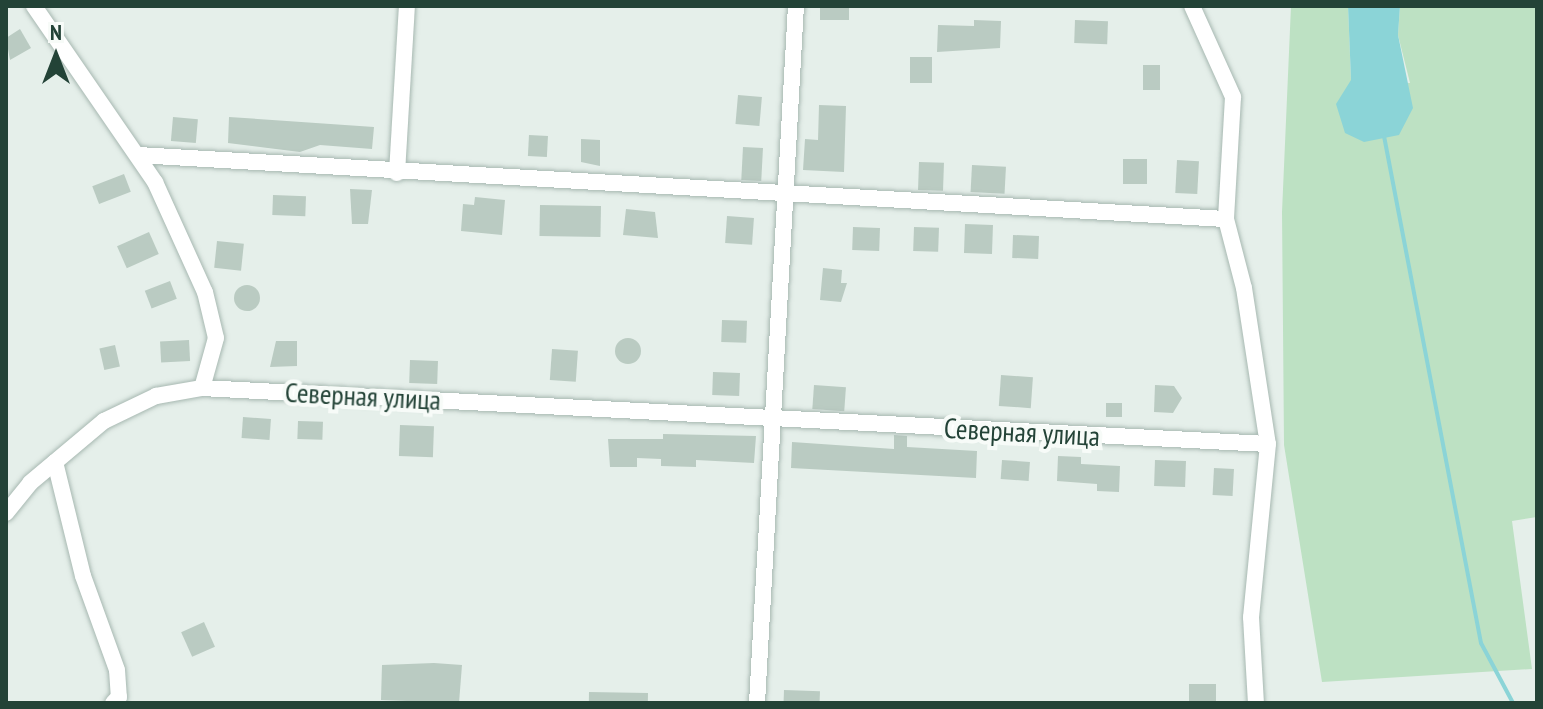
<!DOCTYPE html>
<meta charset="utf-8">
<style>
body{margin:0}
#map{position:relative;width:1543px;height:709px;overflow:hidden;background:#e5efea;font-family:"PT Sans Narrow",sans-serif}
div>[style]{position:absolute}
[style*='--x']{left:calc(var(--x)*1px);top:calc(var(--y)*1px);width:calc(var(--w)*1px);rotate:calc(var(--a)*1deg)}
.green>*{inset:0;background:#bde1c3}
.water>*{inset:0;background:#8bd4d7}
.stream>*{height:4px;margin:-2px;padding:0 2px;transform-origin:2px;border-radius:2px;background:#8bd4d7}
.building>*{inset:0;background:#bacbc2;transform-origin:0 0}
.round{border-radius:50%}
.roads{filter:drop-shadow(0 0 2px #a7b8b1) drop-shadow(0 0 2px #a7b8b1)}
.minor>*{height:16px;margin:-8px;padding:0 8px;transform-origin:8px;border-radius:8px;background:#fff}
span{translate:-50% -50%;white-space:nowrap;text-align:center;line-height:1.15;-webkit-text-stroke:8px #f7fbf8;paint-order:stroke}
.street-label{font-size:28px;color:#234337}
.frame{position:absolute;inset:0;border:8px solid #234337;pointer-events:none}
.north{position:absolute;left:16px;top:16px;width:80px;height:80px;-webkit-text-stroke:6px #f7fbf8;paint-order:stroke;rotate:0deg;font-size:22px;font-weight:700;line-height:32px;text-align:center;color:#234337}
.north::after{content:'';display:block;margin:auto;width:28px;height:36px;background:#234337;clip-path:polygon(50% 0,100% 100%,50% 72%,0 100%)}
</style>
<div id="map">
<div class="green">
<div style="clip-path:polygon(1291px 6px,1348px 6px,1351px 80px,1410px 83px,1398px 35px,1400px 6px,1537px 6px,1537px 517px,1512px 521px,1532px 669px,1322px 682px,1284px 445px,1282px 212px)"></div>
</div>
<div class="water">
<div style="clip-path:polygon(1348px 6px,1400px 6px,1398px 35px,1413px 108px,1399px 135px,1364px 142px,1345px 133px,1336px 104px,1351px 80px)"></div>
</div>
<div class="stream">
<div style="--x:1384;--y:136;--w:516;--a:79.17"></div>
<div style="--x:1481;--y:643;--w:68;--a:61.9"></div>
</div>
<div class="building">
<div style="left:820px;top:6px;width:29px;height:14px"></div>
<div style="clip-path:polygon(974px 20px,1001px 21px,1000px 48px,937px 52px,938px 25px,974px 26px)"></div>
<div style="left:1075px;top:20px;width:33px;height:23px;rotate:2deg"></div>
<div style="clip-path:polygon(20px 29px,31px 48px,10px 60px,6px 38px)"></div>
<div style="left:910px;top:57px;width:22px;height:26px"></div>
<div style="left:1160px;top:65px;width:25px;height:17px;rotate:90deg"></div>
<div style="left:738px;top:95px;width:24px;height:29px;rotate:5deg"></div>
<div style="clip-path:polygon(819px 105px,846px 106px,844px 172px,803px 170px,805px 139px,818px 140px)"></div>
<div style="left:173px;top:117px;width:25px;height:24px;rotate:5deg"></div>
<div style="clip-path:polygon(229px 117px,374px 127px,372px 149px,320px 145px,300px 152px,228px 143px)"></div>
<div style="left:529px;top:135px;width:19px;height:21px;rotate:3deg"></div>
<div style="clip-path:polygon(581px 139px,600px 140px,600px 166px,581px 162px)"></div>
<div style="left:743px;top:147px;width:20px;height:33px;rotate:3deg"></div>
<div style="left:1123px;top:159px;width:24px;height:25px"></div>
<div style="left:1177px;top:160px;width:22px;height:33px;rotate:3deg"></div>
<div style="left:919px;top:162px;width:25px;height:28px;rotate:2deg"></div>
<div style="left:972px;top:165px;width:34px;height:27px;rotate:3deg"></div>
<div style="left:124px;top:174px;width:19px;height:34px;rotate:69deg"></div>
<div style="clip-path:polygon(350px 189px,372px 190px,368px 224px,352px 224px)"></div>
<div style="left:273px;top:195px;width:33px;height:20px;rotate:2deg"></div>
<div style="clip-path:polygon(475px 197px,505px 200px,502px 235px,461px 231px,463px 204px,474px 205px)"></div>
<div style="left:540px;top:205px;width:61px;height:31px;rotate:1deg"></div>
<div style="clip-path:polygon(626px 209px,655px 212px,658px 238px,623px 235px)"></div>
<div style="left:727px;top:216px;width:27px;height:27px;rotate:4deg"></div>
<div style="left:965px;top:224px;width:28px;height:29px;rotate:2deg"></div>
<div style="left:853px;top:227px;width:27px;height:23px;rotate:2deg"></div>
<div style="left:914px;top:227px;width:25px;height:24px;rotate:2deg"></div>
<div style="left:149px;top:232px;width:24px;height:35px;rotate:66deg"></div>
<div style="left:1013px;top:235px;width:26px;height:23px;rotate:2deg"></div>
<div style="left:217px;top:241px;width:27px;height:27px;rotate:6deg"></div>
<div style="clip-path:polygon(823px 268px,842px 270px,841px 283px,847px 283px,841px 302px,820px 300px)"></div>
<div style="left:170px;top:281px;width:19px;height:27px;rotate:69deg"></div>
<div class="round" style="left:234px;top:285px;width:26px;height:26px"></div>
<div style="left:722px;top:320px;width:25px;height:22px;rotate:2deg"></div>
<div class="round" style="left:615px;top:338px;width:26px;height:26px"></div>
<div style="left:189px;top:340px;width:21px;height:29px;rotate:87deg"></div>
<div style="clip-path:polygon(276px 341px,297px 341px,297px 366px,270px 367px)"></div>
<div style="left:115px;top:345px;width:22px;height:16px;rotate:77deg"></div>
<div style="left:552px;top:349px;width:26px;height:31px;rotate:4deg"></div>
<div style="left:410px;top:360px;width:28px;height:23px;rotate:2deg"></div>
<div style="left:713px;top:372px;width:27px;height:23px;rotate:2deg"></div>
<div style="left:1001px;top:375px;width:32px;height:31px;rotate:4deg"></div>
<div style="left:814px;top:385px;width:32px;height:24px;rotate:4deg"></div>
<div style="clip-path:polygon(1155px 385px,1174px 386px,1182px 398px,1173px 413px,1154px 412px)"></div>
<div style="left:1106px;top:403px;width:16px;height:14px"></div>
<div style="left:243px;top:417px;width:28px;height:21px;rotate:4deg"></div>
<div style="left:298px;top:421px;width:25px;height:18px;rotate:2deg"></div>
<div style="left:400px;top:425px;width:34px;height:31px;rotate:2deg"></div>
<div style="clip-path:polygon(663px 434px,756px 436px,754px 463px,696px 460px,696px 467px,661px 466px,661px 459px,637px 458px,637px 467px,610px 467px,608px 439px,663px 439px)"></div>
<div style="clip-path:polygon(894px 435px,907px 436px,907px 447px,977px 451px,976px 478px,791px 468px,792px 442px,894px 449px)"></div>
<div style="clip-path:polygon(1058px 456px,1081px 457px,1081px 464px,1120px 466px,1119px 492px,1097px 491px,1097px 484px,1057px 481px)"></div>
<div style="left:1002px;top:460px;width:28px;height:19px;rotate:4deg"></div>
<div style="left:1155px;top:460px;width:31px;height:26px;rotate:2deg"></div>
<div style="left:1214px;top:468px;width:20px;height:27px;rotate:3deg"></div>
<div style="left:204px;top:622px;width:27px;height:25px;rotate:66deg"></div>
<div style="clip-path:polygon(434px 663px,462px 665px,459px 703px,381px 700px,382px 665px)"></div>
<div style="left:1189px;top:684px;width:27px;height:19px"></div>
<div style="left:784px;top:690px;width:36px;height:13px;rotate:2deg"></div>
<div style="left:589px;top:692px;width:59px;height:11px;rotate:1deg"></div>
</div>
<div class="roads">
<div class="minor">
<div style="--x:34;--y:6;--w:214;--a:55.5"></div>
<div style="--x:155;--y:182;--w:121;--a:65.6"></div>
<div style="--x:205;--y:292;--w:47;--a:76.6"></div>
<div style="--x:216;--y:338;--w:52;--a:105.6"></div>
<div style="--x:1192;--y:6;--w:100;--a:65.7"></div>
<div style="--x:1233;--y:97;--w:122;--a:93.3"></div>
<div style="--x:1226;--y:219;--w:71;--a:75.4"></div>
<div style="--x:1244;--y:288;--w:158;--a:81.3"></div>
<div style="--x:1268;--y:444;--w:174;--a:95.6"></div>
<div style="--x:1251;--y:617;--w:86;--a:86.7"></div>
<div style="--x:138;--y:155;--w:1090;--a:3.37"></div>
<div style="--x:397;--y:173;--w:167;--a:-86.6"></div>
<div style="--x:55;--y:462;--w:117;--a:76.2"></div>
<div style="--x:83;--y:576;--w:100;--a:70.1"></div>
<div style="--x:117;--y:670;--w:27;--a:86"></div>
<div style="--x:119;--y:697;--w:8;--a:135"></div>
<div style="--x:6;--y:513;--w:38;--a:-51"></div>
<div style="--x:30;--y:483;--w:97;--a:-40"></div>
<div style="--x:104;--y:421;--w:58;--a:-25.7"></div>
<div style="--x:156;--y:396;--w:47;--a:-9.9"></div>
<div style="--x:202;--y:388;--w:1067;--a:3.01"></div>
<div style="--x:757;--y:703;--w:698;--a:-86.8"></div>
</div>
</div>
<div class="street-label">
<span style="left:363px;top:396px;rotate:3deg">Северная улица</span>
<span style="left:1022px;top:432px;rotate:3deg">Северная улица</span>
</div>
<div class="frame"></div>
<div class="north">N</div>
</div>
